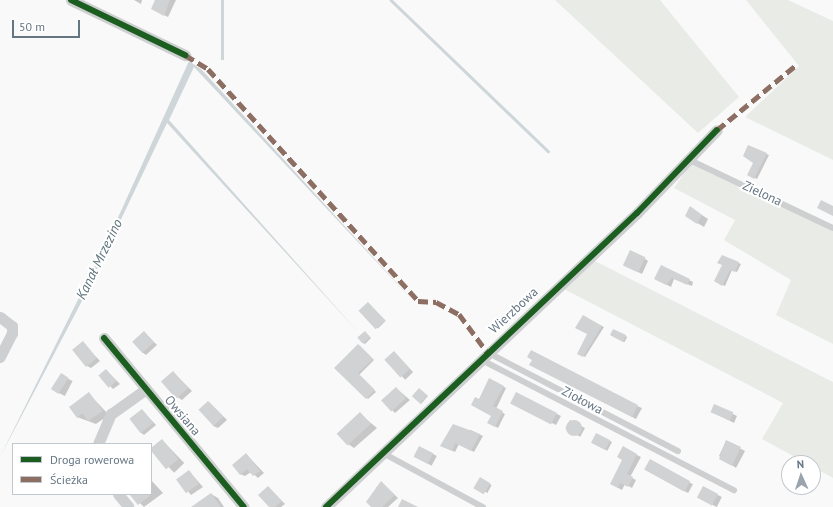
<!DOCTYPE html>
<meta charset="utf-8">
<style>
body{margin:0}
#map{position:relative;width:833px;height:507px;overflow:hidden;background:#f9f9f9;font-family:"PT Sans",sans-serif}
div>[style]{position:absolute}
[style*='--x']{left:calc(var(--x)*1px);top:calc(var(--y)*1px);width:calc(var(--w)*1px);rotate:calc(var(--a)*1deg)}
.green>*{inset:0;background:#e8ebe6}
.water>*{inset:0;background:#ced6d9;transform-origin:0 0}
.shadow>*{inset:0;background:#0003;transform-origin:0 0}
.stream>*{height:2.5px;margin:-1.25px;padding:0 1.25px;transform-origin:1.25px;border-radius:1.25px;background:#ced6d9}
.building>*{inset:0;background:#d0d2d3;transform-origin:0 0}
.round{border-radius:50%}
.service>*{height:5.5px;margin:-2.75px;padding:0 2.75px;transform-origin:2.75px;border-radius:2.75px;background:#cecfd0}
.minor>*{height:11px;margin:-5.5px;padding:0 5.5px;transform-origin:5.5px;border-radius:5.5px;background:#cecfd0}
.quiet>*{height:5px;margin-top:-2.5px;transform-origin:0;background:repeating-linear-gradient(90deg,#8d6e63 0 10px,transparent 0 15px)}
.cycleway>*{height:6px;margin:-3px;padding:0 3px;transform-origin:3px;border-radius:3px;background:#1b5e20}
span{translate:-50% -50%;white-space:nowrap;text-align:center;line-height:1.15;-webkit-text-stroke:4px #fff;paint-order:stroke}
.street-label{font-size:13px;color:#657683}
.water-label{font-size:14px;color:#60757c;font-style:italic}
.legend{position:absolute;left:12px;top:443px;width:140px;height:52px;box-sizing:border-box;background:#fff;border:1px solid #c1c8cd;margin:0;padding:5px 7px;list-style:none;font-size:12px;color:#657683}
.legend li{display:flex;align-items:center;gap:8px;height:20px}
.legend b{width:20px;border:1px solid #c1c8cd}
.north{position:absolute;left:781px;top:455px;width:40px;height:40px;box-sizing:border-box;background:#fff;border:1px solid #c1c8cd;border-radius:50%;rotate:357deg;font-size:11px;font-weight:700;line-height:16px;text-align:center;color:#657683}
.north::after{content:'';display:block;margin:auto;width:14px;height:18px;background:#99a4ac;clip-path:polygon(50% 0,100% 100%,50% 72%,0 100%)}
.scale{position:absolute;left:12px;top:20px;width:68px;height:18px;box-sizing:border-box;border:2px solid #657683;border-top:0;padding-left:5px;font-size:12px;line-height:14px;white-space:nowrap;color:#657683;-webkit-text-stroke:3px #fff;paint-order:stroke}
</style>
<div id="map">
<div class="green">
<div style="clip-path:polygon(555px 0,660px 0,739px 97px,698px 133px)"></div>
<div style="clip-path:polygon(746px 0,788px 0,833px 21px,833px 160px,745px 117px,799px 66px)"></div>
<div style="clip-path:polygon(691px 163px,833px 229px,833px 344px,776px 315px,791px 280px,724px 240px,735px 220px,674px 188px)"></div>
<div style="clip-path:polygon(593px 260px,833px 382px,833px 478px,813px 467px,813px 463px,806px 463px,762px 439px,783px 403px,564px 289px)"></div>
</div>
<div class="water">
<div style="left:221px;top:0;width:3px;height:60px"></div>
<div style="clip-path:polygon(189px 61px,202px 70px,415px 303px,194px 67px,169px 120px,360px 334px,167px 123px,83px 299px,0 457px,111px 233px)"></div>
</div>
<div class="shadow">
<div style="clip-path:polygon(134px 0,142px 0,141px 4px)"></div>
<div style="clip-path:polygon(156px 0,176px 0,168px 17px,156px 11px)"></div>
<div style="clip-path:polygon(749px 147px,769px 155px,757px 179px,748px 175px,754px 163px)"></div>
<div style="clip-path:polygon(690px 207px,708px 219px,704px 227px,686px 216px)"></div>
<div style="clip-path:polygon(722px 256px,741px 264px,737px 272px,732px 270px,725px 286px,715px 281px,723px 265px)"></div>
<div style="clip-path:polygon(644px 258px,648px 261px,642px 274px,628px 267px)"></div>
<div style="clip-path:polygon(662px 266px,693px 282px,692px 286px,674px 279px,671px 287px,660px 281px)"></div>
<div style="left:368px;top:303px;width:25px;height:11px;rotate:45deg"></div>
<div style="clip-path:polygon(583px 317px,604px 327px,585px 357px,578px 353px,588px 334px)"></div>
<div style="left:614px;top:330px;width:15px;height:6px;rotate:28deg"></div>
<div style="clip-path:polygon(144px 332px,157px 345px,146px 355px,142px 352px)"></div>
<div style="clip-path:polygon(367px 334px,371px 338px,365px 344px,363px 343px)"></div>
<div style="clip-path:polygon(83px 343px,100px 361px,91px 368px,87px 366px)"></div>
<div style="clip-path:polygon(360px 346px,374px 360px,359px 375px,376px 392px,368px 399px,336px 368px)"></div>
<div style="left:394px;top:353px;width:27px;height:11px;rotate:45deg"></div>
<div style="clip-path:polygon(533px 360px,637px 406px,642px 408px,636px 419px,535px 367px)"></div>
<div style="clip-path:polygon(106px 370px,120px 384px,113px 389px,100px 375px)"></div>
<div style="clip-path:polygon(173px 372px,192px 391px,182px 400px,177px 397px)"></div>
<div style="left:61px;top:375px;width:13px;height:17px;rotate:27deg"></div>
<div style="clip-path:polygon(490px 380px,506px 388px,496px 409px,505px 414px,498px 428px,489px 423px,493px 416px,479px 400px)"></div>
<div style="clip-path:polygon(396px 388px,410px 400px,395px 413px,382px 400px)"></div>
<div style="clip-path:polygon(419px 389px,428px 396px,421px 404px,419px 402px)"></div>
<div style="clip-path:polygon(89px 394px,109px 415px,96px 424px,77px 417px)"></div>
<div style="clip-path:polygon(209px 402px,227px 420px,218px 428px,213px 426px)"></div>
<div style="clip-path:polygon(516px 405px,557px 414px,561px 416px,556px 425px)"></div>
<div style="clip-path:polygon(715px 405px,737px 416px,734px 423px,716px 414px)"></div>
<div style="clip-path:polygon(142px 410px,156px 425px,144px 435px,140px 432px)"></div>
<div style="clip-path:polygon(360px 414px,377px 428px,354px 448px,348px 444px)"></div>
<div style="left:570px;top:420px;width:17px;height:10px;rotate:28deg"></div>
<div style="clip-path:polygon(471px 430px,483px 436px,474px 452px,459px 444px,455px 452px,444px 447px)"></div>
<div style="left:597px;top:434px;width:17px;height:10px;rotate:28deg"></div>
<div style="left:162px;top:440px;width:32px;height:14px;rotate:46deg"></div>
<div style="clip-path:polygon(726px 441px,745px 451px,736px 468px,719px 456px)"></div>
<div style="left:420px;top:447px;width:19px;height:11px;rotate:28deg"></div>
<div style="clip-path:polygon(623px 448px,641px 457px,630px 477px,636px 480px,632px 488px,625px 484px,622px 490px,611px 484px,624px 460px)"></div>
<div style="clip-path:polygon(247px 455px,264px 473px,258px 478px,251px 472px,245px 476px,240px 474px)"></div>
<div style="left:651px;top:461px;width:48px;height:10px;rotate:29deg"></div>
<div style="clip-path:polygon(189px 471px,203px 487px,191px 495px,178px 479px)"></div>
<div style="left:480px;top:479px;width:13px;height:9px;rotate:27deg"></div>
<div style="clip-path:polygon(151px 480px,163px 493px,144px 507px,131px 494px,151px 494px)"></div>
<div style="clip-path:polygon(381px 482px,398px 498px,388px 507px,372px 507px,378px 491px,376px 488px)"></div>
<div style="clip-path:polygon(268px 487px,285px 504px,281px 507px,270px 507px)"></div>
<div style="left:704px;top:488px;width:20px;height:11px;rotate:27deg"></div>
<div style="clip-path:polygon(211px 494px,218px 498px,224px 507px,199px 507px)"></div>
</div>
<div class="stream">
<div style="--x:391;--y:0;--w:218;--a:43.9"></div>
</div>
<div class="building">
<div style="clip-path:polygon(155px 0,170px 0,164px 16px,151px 9px)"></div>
<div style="clip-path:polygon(748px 145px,767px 153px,754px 179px,747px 175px,753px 163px,743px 156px)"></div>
<div style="clip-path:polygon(821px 200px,833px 206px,833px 216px,817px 208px)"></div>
<div style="clip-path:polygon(690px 206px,702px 215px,697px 224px,685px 216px)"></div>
<div style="left:630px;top:250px;width:17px;height:17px;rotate:25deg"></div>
<div style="clip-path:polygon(722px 255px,739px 262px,735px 272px,730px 270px,722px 286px,714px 281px,722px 265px,717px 263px)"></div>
<div style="clip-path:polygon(661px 265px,690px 279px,687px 285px,672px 278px,666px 285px,654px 279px)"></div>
<div style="left:368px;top:302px;width:25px;height:13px;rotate:47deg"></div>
<div style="clip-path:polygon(583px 315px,602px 326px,583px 357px,577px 354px,587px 334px,575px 328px)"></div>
<div style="clip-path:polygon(613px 329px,626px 335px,623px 342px,610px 335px)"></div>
<div style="left:144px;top:331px;width:15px;height:16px;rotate:48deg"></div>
<div style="left:365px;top:331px;width:8px;height:10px;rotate:50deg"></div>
<div style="left:83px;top:341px;width:22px;height:14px;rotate:51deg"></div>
<div style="clip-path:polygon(358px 344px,373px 359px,358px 373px,375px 390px,366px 399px,334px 368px)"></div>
<div style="clip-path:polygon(531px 350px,638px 405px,632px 417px,529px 365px,532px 360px,527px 357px)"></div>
<div style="left:394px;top:351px;width:24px;height:13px;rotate:48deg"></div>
<div style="left:106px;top:369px;width:16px;height:10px;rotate:50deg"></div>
<div style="left:173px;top:371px;width:23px;height:16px;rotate:49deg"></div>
<div style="left:61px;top:373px;width:9px;height:19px;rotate:32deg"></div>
<div style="clip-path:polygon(489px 378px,504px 386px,493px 406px,503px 411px,495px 427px,487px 423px,491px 416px,471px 405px,475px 397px,479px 399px)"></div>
<div style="left:396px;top:387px;width:15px;height:20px;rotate:48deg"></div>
<div style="left:419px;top:388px;width:11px;height:11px;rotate:41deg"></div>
<div style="clip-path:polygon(89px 392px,103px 411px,88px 421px,82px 413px,77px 418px,69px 407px)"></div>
<div style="left:516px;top:392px;width:46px;height:13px;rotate:27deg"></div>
<div style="left:208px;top:401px;width:22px;height:13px;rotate:47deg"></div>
<div style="left:714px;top:404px;width:21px;height:9px;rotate:23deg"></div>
<div style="left:142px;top:409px;width:18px;height:16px;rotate:52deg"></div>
<div style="left:360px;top:412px;width:16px;height:32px;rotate:47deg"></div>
<div class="round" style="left:566px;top:420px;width:16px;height:16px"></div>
<div style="clip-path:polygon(453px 424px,480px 434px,471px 451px,455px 443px,452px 451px,440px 446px)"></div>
<div style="left:596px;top:433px;width:16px;height:11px;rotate:27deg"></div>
<div style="left:162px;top:439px;width:26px;height:16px;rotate:51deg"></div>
<div style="clip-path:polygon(726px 440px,741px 447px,732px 466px,719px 459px)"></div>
<div style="left:419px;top:446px;width:16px;height:12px;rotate:27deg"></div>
<div style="clip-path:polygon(623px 446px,637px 454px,627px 474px,633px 477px,628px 487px,620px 483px,618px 488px,610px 484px,622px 460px,617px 457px)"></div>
<div style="clip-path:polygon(246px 453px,260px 471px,253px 476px,247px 469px,240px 475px,232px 465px)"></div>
<div style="left:650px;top:459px;width:46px;height:12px;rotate:29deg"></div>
<div style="left:189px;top:470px;width:17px;height:16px;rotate:54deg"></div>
<div style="left:480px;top:477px;width:12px;height:13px;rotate:31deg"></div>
<div style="clip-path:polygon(381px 481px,395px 495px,382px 507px,371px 507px,366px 502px)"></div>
<div style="clip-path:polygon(268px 486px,282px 501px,275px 507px,269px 507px,258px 495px)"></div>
<div style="left:703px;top:486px;width:17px;height:13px;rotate:28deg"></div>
<div style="clip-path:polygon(211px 493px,221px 507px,191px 507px)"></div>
<div style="clip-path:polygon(129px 494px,152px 494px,138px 505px)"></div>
<div style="clip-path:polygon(402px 499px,418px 507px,398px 507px)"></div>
</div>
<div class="service">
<div style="--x:690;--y:160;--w:158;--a:25.4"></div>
<div style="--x:489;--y:353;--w:213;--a:27.4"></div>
<div style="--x:480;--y:359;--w:286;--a:27.3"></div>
<div style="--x:383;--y:453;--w:114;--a:28.4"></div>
</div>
<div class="minor">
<div style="--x:71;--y:0;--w:127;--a:25.8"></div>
<div style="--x:0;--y:317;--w:15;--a:37"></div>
<div style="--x:12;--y:326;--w:7;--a:90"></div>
<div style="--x:12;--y:333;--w:27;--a:117"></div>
<div style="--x:104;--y:338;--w:219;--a:50.4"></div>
<div style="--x:98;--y:444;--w:33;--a:-67"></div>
<div style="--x:111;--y:414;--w:43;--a:-35.5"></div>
<div style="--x:118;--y:494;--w:16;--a:50"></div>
<div style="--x:326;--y:507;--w:428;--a:-43.4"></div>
<div style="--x:637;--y:213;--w:115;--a:-46.1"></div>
</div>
<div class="quiet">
<div style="--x:185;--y:55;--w:27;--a:31"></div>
<div style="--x:208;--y:69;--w:313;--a:47.8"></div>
<div style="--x:418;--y:301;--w:18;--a:3"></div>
<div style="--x:436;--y:302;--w:26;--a:28"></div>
<div style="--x:459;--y:314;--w:47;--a:53.6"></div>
<div style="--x:717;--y:130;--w:102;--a:-39.4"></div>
</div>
<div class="cycleway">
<div style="--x:71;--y:0;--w:127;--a:25.8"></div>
<div style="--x:104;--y:338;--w:219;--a:50.4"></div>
<div style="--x:326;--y:507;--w:428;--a:-43.4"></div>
<div style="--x:637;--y:213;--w:115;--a:-46.1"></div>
</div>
<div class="street-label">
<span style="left:762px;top:194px;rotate:25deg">Zielona</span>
<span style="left:514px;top:311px;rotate:-43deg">Wierzbowa</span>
<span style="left:582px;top:401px;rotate:28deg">Ziołowa</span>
<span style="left:182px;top:416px;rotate:50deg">Owsiana</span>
</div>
<div class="water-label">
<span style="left:99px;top:259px;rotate:-64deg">Kanał Mrzezino</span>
</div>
<ul class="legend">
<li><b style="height:5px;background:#1b5e20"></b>Droga rowerowa</li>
<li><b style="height:5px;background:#8d6e63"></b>Ścieżka</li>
</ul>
<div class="north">N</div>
<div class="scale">50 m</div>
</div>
